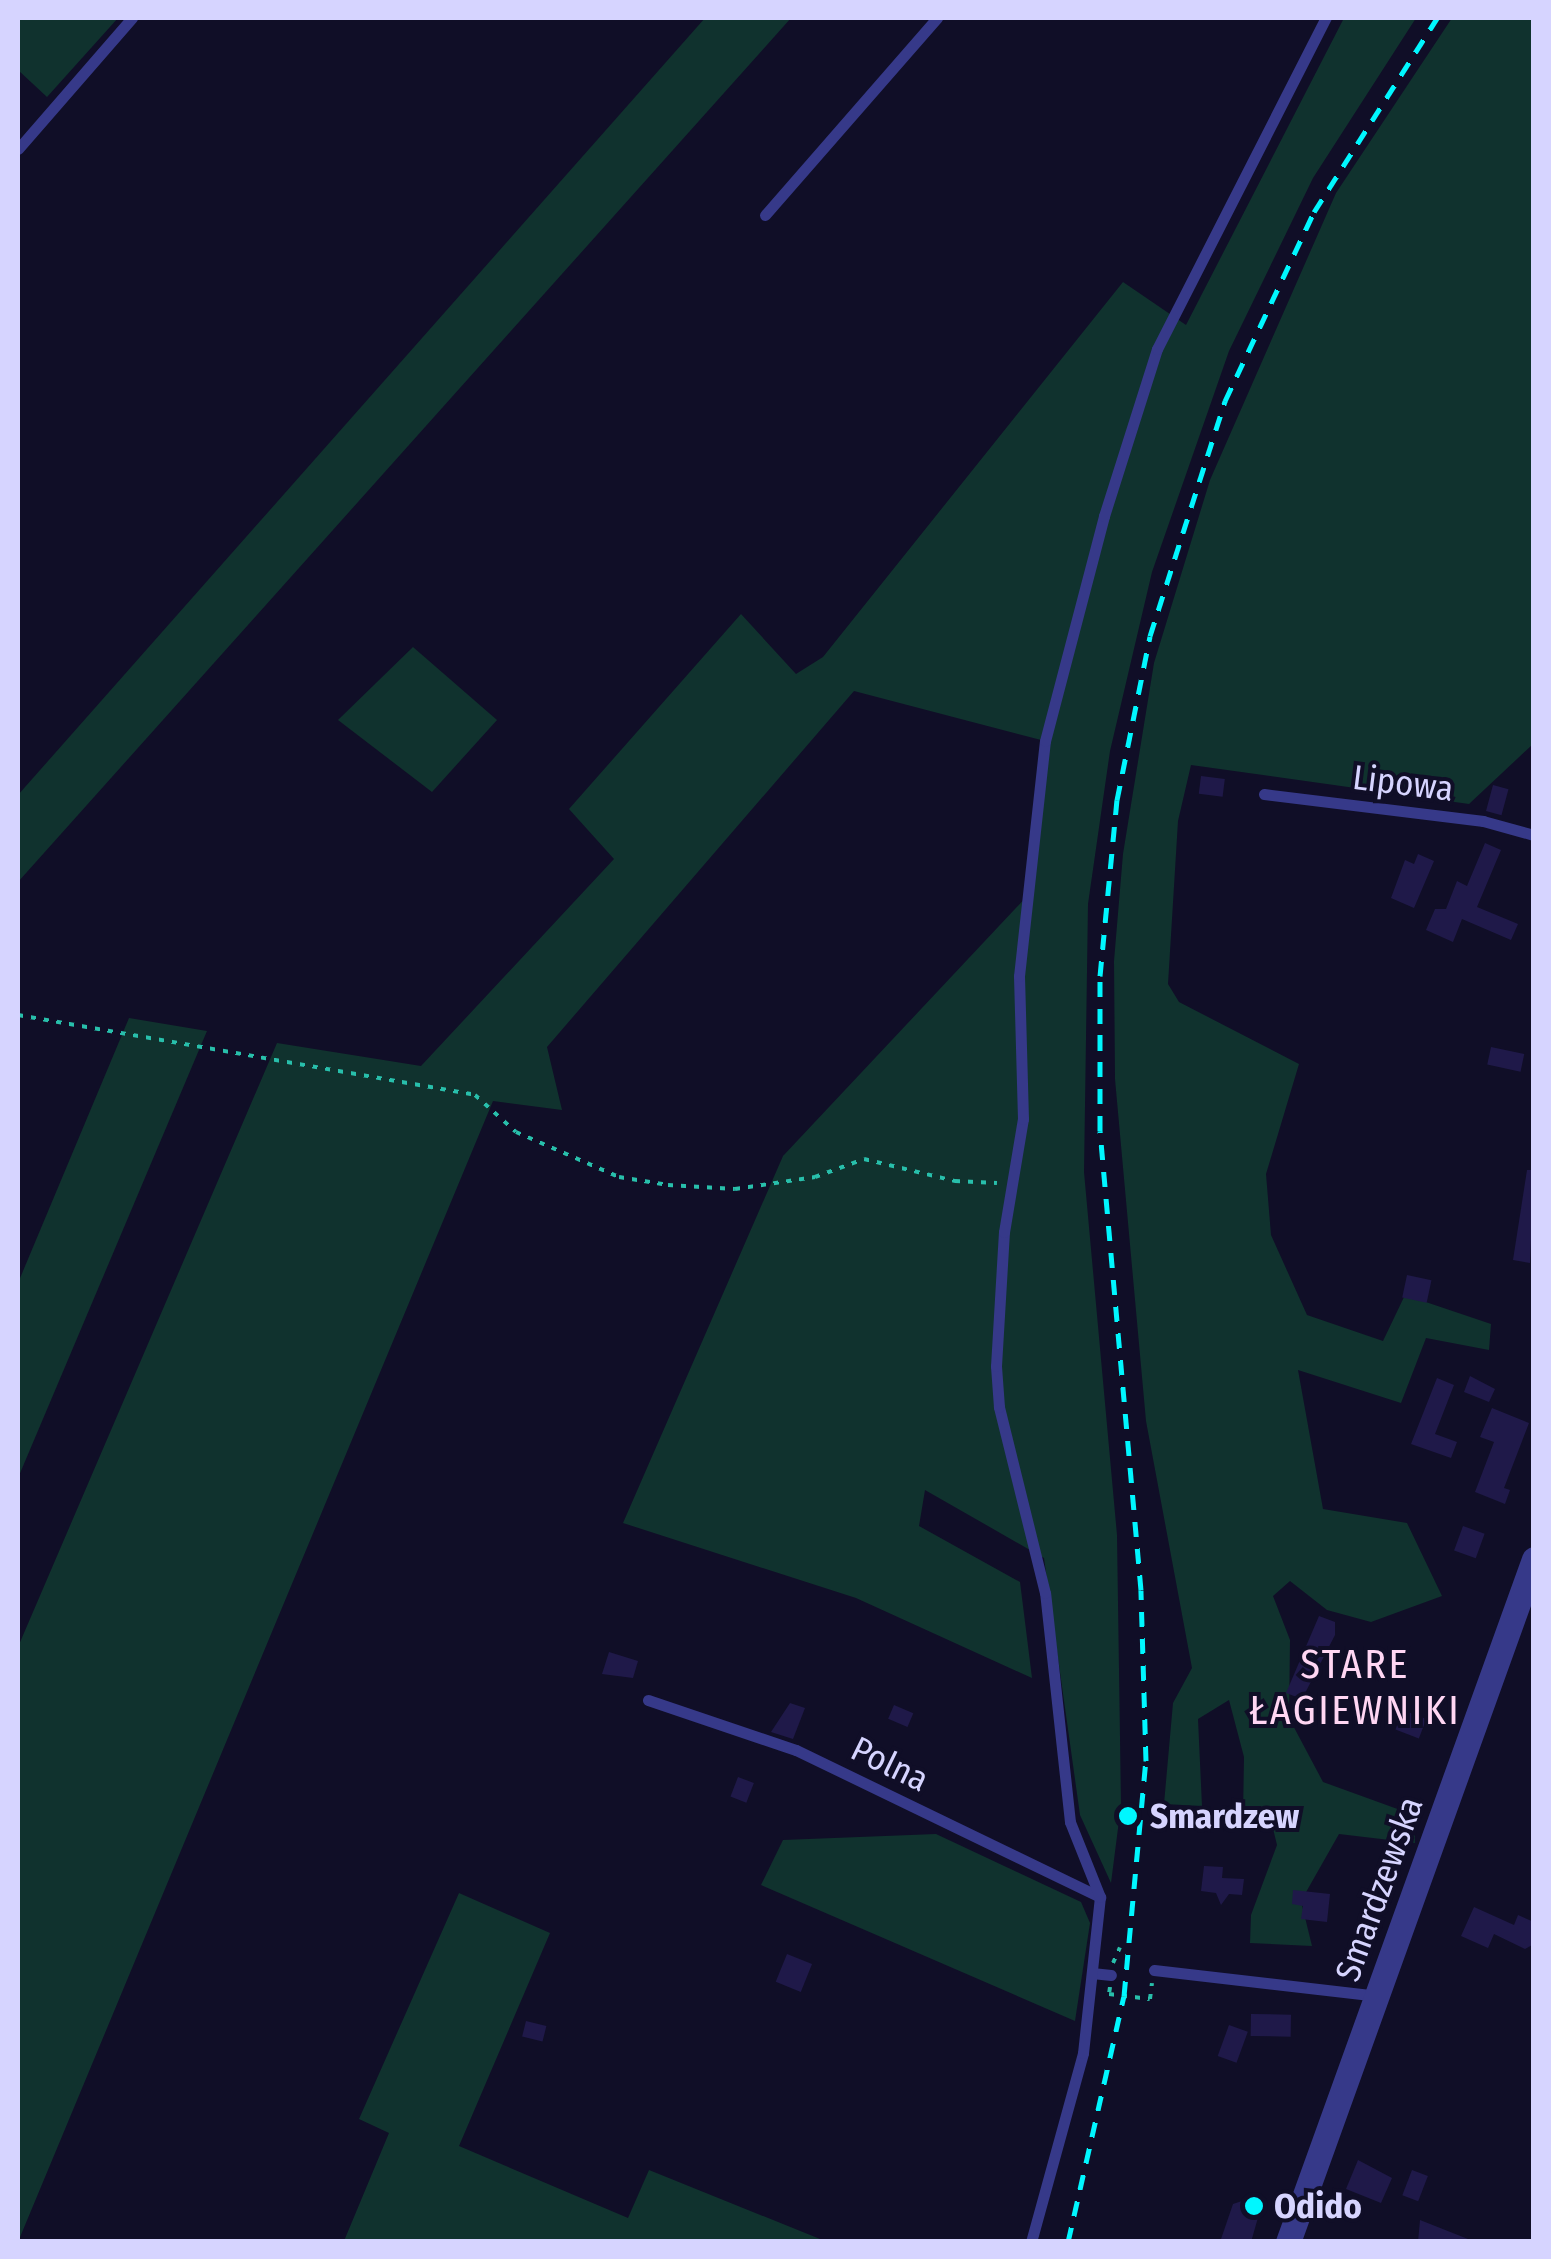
<!DOCTYPE html>
<meta charset="utf-8">
<style>
body{margin:0}
#map{position:relative;width:1551px;height:2259px;overflow:hidden;background:#100e27;font-family:"Fira Sans Condensed",sans-serif}
div>[style]{position:absolute}
[style*='--x']{left:calc(var(--x)*1px);top:calc(var(--y)*1px);width:calc(var(--w)*1px);rotate:calc(var(--a)*1deg)}
.green>*{inset:0;background:#10322e}
.building>*{inset:0;background:#1f1949;transform-origin:0 0}
.path>*{height:4px;margin-top:-2px;transform-origin:0;background:repeating-linear-gradient(90deg,#28bfab 0 5px,transparent 0 13px)}
.service>*{height:11px;margin:-5.5px;padding:0 5.5px;transform-origin:5.5px;border-radius:5.5px;background:#363989}
.tertiary>*{height:25px;margin:-12.5px;padding:0 12.5px;transform-origin:12.5px;border-radius:12.5px;background:#363989}
.rail>*{height:5px;margin-top:-2.5px;transform-origin:0;background:repeating-linear-gradient(90deg,#00f7ff 0 15px,transparent 0 27px)}
.dots>*{width:28px;height:28px;translate:-50% -50%;box-sizing:border-box;border:5px solid #100e27;border-radius:50%}
span{translate:-50% -50%;white-space:nowrap;text-align:center;line-height:1.15;-webkit-text-stroke:8px #100e27;paint-order:stroke}
.street-label{font-size:35px;color:#d6d4ff}
.poi-label{font-size:35px;color:#d6d4ff;font-weight:700}
.left{translate:0 -50%;text-align:left}
.quarter-label{font-size:40px;color:#ffd6f3;letter-spacing:2.5px}
.frame{position:absolute;inset:0;border:20px solid #d6d4ff;pointer-events:none}
</style>
<div id="map">
<div class="green">
<div style="clip-path:polygon(18px 18px,118px 18px,47px 97px,18px 70px)"></div>
<div style="clip-path:polygon(705px 18px,791px 18px,18px 882px,18px 795px)"></div>
<div style="clip-path:polygon(1344px 18px,1416px 18px,1313px 178px,1229px 351px,1152px 572px,1110px 751px,1088px 904px,1084px 1172px,1117px 1535px,1121px 1805px,1111px 1883px,1080px 1815px,1044px 1558px,925px 1490px,919px 1526px,1020px 1582px,1032px 1678px,856px 1598px,623px 1523px,783px 1156px,1030px 893px,1045px 741px,854px 691px,547px 1047px,562px 1110px,493px 1101px,18px 2242px,18px 1647px,277px 1043px,421px 1066px,614px 859px,569px 809px,741px 614px,796px 674px,823px 657px,1123px 282px,1186px 325px)"></div>
<div style="clip-path:polygon(1452px 18px,1533px 18px,1533px 744px,1469px 804px,1191px 765px,1178px 821px,1168px 984px,1179px 1002px,1299px 1064px,1266px 1174px,1271px 1235px,1307px 1315px,1383px 1341px,1405px 1295px,1491px 1324px,1489px 1350px,1426px 1338px,1401px 1403px,1298px 1370px,1323px 1509px,1407px 1523px,1442px 1596px,1371px 1622px,1327px 1610px,1290px 1581px,1273px 1596px,1290px 1640px,1289px 1718px,1323px 1782px,1414px 1815px,1415px 1843px,1339px 1834px,1301px 1901px,1312px 1946px,1250px 1943px,1251px 1915px,1277px 1845px,1268px 1808px,1243px 1815px,1244px 1757px,1229px 1700px,1198px 1719px,1202px 1806px,1164px 1804px,1173px 1703px,1192px 1668px,1146px 1421px,1115px 1079px,1114px 961px,1123px 854px,1154px 663px,1210px 480px,1336px 193px)"></div>
<div style="clip-path:polygon(413px 647px,497px 720px,432px 792px,338px 720px)"></div>
<div style="clip-path:polygon(129px 1018px,207px 1031px,18px 1478px,18px 1283px)"></div>
<div style="clip-path:polygon(936px 1834px,1081px 1902px,1090px 1923px,1075px 2021px,761px 1885px,783px 1840px)"></div>
<div style="clip-path:polygon(459px 1893px,550px 1933px,459px 2146px,628px 2218px,649px 2170px,825px 2241px,344px 2241px,389px 2133px,359px 2119px)"></div>
</div>
<div class="building">
<div style="left:1201px;top:776px;width:24px;height:18px;rotate:7deg"></div>
<div style="left:1493px;top:785px;width:16px;height:27px;rotate:15deg"></div>
<div style="clip-path:polygon(1485px 843px,1501px 850px,1477px 907px,1518px 924px,1511px 940px,1462px 919px,1453px 942px,1426px 930px,1435px 909px,1446px 909px,1457px 881px,1467px 886px)"></div>
<div style="clip-path:polygon(1418px 854px,1434px 861px,1414px 908px,1391px 898px,1405px 860px,1414px 864px)"></div>
<div style="left:1491px;top:1047px;width:34px;height:18px;rotate:12deg"></div>
<div style="clip-path:polygon(1527px 1170px,1534px 1170px,1530px 1263px,1513px 1260px)"></div>
<div style="left:1407px;top:1275px;width:25px;height:23px;rotate:12deg"></div>
<div style="clip-path:polygon(1470px 1376px,1495px 1389px,1489px 1402px,1464px 1392px)"></div>
<div style="clip-path:polygon(1437px 1378px,1454px 1385px,1435px 1434px,1457px 1442px,1451px 1458px,1411px 1444px)"></div>
<div style="clip-path:polygon(1492px 1408px,1529px 1423px,1504px 1488px,1510px 1490px,1505px 1504px,1475px 1492px,1494px 1442px,1480px 1437px)"></div>
<div style="left:1463px;top:1526px;width:23px;height:26px;rotate:20deg"></div>
<div style="clip-path:polygon(1319px 1616px,1335px 1622px,1335px 1635px,1302px 1699px,1286px 1693px)"></div>
<div style="clip-path:polygon(609px 1652px,638px 1661px,633px 1678px,602px 1674px)"></div>
<div style="clip-path:polygon(790px 1703px,805px 1708px,793px 1739px,771px 1732px)"></div>
<div style="left:894px;top:1705px;width:21px;height:15px;rotate:23deg"></div>
<div style="left:1403px;top:1710px;width:25px;height:21px;rotate:21deg"></div>
<div style="left:738px;top:1777px;width:17px;height:21px;rotate:21deg"></div>
<div style="clip-path:polygon(1204px 1866px,1223px 1867px,1222px 1878px,1244px 1879px,1242px 1895px,1229px 1894px,1221px 1905px,1216px 1893px,1201px 1891px)"></div>
<div style="clip-path:polygon(1293px 1890px,1330px 1894px,1327px 1922px,1301px 1919px,1303px 1906px,1292px 1904px)"></div>
<div style="clip-path:polygon(1474px 1907px,1514px 1925px,1518px 1915px,1534px 1922px,1534px 1944px,1525px 1949px,1494px 1934px,1488px 1948px,1461px 1936px)"></div>
<div style="left:787px;top:1954px;width:27px;height:30px;rotate:22deg"></div>
<div style="left:1251px;top:2014px;width:40px;height:22px;rotate:1deg"></div>
<div style="left:526px;top:2021px;width:21px;height:16px;rotate:14deg"></div>
<div style="left:1229px;top:2025px;width:20px;height:33px;rotate:20deg"></div>
<div style="clip-path:polygon(1358px 2160px,1392px 2178px,1381px 2203px,1346px 2189px)"></div>
<div style="left:1412px;top:2170px;width:17px;height:27px;rotate:21deg"></div>
<div style="clip-path:polygon(1242px 2201px,1261px 2207px,1251px 2242px,1220px 2242px,1233px 2204px)"></div>
<div style="clip-path:polygon(1420px 2220px,1473px 2241px,1472px 2242px,1418px 2242px)"></div>
</div>
<div class="path">
<div style="--x:18;--y:1015;--w:464;--a:9.9"></div>
<div style="--x:475;--y:1095;--w:55;--a:42.1"></div>
<div style="--x:516;--y:1132;--w:112;--a:23.6"></div>
<div style="--x:619;--y:1177;--w:50;--a:9.3"></div>
<div style="--x:668;--y:1185;--w:67;--a:3.4"></div>
<div style="--x:735;--y:1189;--w:81;--a:-8.5"></div>
<div style="--x:815;--y:1177;--w:52;--a:-20.2"></div>
<div style="--x:864;--y:1159;--w:94;--a:13.6"></div>
<div style="--x:955;--y:1181;--w:42;--a:2.7"></div>
<div style="--x:1113;--y:1963;--w:17;--a:-66"></div>
<div style="--x:1110;--y:1987;--w:7;--a:98"></div>
<div style="--x:1109;--y:1994;--w:41;--a:7"></div>
<div style="--x:1150;--y:1999;--w:16;--a:-83"></div>
</div>
<div class="service">
<div style="--x:18;--y:149;--w:174;--a:-49"></div>
<div style="--x:765;--y:215;--w:262;--a:-48.9"></div>
<div style="--x:1264;--y:794;--w:221;--a:7"></div>
<div style="--x:1483;--y:821;--w:53;--a:15.4"></div>
<div style="--x:648;--y:1700;--w:156;--a:18.7"></div>
<div style="--x:796;--y:1750;--w:338;--a:25.8"></div>
<div style="--x:1154;--y:1970;--w:226;--a:6.6"></div>
<div style="--x:1092;--y:1973;--w:19;--a:6"></div>
<div style="--x:1031;--y:2242;--w:196;--a:-74.6"></div>
<div style="--x:1083;--y:2053;--w:157;--a:-83.8"></div>
<div style="--x:1100;--y:1897;--w:81;--a:-111.8"></div>
<div style="--x:1070;--y:1822;--w:230;--a:-96.2"></div>
<div style="--x:1045;--y:1593;--w:192;--a:-103.9"></div>
<div style="--x:999;--y:1407;--w:41;--a:-94.2"></div>
<div style="--x:996;--y:1366;--w:134;--a:-86.6"></div>
<div style="--x:1004;--y:1232;--w:115;--a:-80.5"></div>
<div style="--x:1023;--y:1119;--w:143;--a:-91.6"></div>
<div style="--x:1019;--y:976;--w:236;--a:-83.7"></div>
<div style="--x:1045;--y:741;--w:233;--a:-75.3"></div>
<div style="--x:1104;--y:516;--w:175;--a:-72.4"></div>
<div style="--x:1157;--y:349;--w:372;--a:-63"></div>
</div>
<div class="tertiary">
<div style="--x:1288;--y:2242;--w:726;--a:-70.19"></div>
</div>
<div class="rail">
<div style="--x:1068;--y:2242;--w:252;--a:-77.2"></div>
<div style="--x:1124;--y:1996;--w:236;--a:-84.7"></div>
<div style="--x:1146;--y:1761;--w:171;--a:-91.7"></div>
<div style="--x:1141;--y:1590;--w:461;--a:-95.1"></div>
<div style="--x:1100;--y:1131;--w:155;--a:-90"></div>
<div style="--x:1100;--y:976;--w:177;--a:-84.5"></div>
<div style="--x:1117;--y:800;--w:167;--a:-78.6"></div>
<div style="--x:1150;--y:636;--w:247;--a:-72.3"></div>
<div style="--x:1225;--y:401;--w:209;--a:-64.8"></div>
<div style="--x:1314;--y:212;--w:230;--a:-57.6"></div>
</div>
<div class="dots">
<div style="left:1128px;top:1816px;background:#00f7ff"></div>
<div style="left:1254px;top:2206px;background:#00f7ff"></div>
</div>
<div class="street-label">
<span style="left:1403px;top:783px;rotate:7deg">Lipowa</span>
<span style="left:890px;top:1764px;rotate:26deg">Polna</span>
<span style="left:1379px;top:1889px;rotate:-70deg">Smardzewska</span>
</div>
<div class="poi-label">
<span class="left" style="left:1150px;top:1816px">Smardzew</span>
<span class="left" style="left:1274px;top:2206px">Odido</span>
</div>
<div class="quarter-label">
<span style="left:1355px;top:1688px">STARE<br>ŁAGIEWNIKI</span>
</div>
<div class="frame"></div>
</div>
